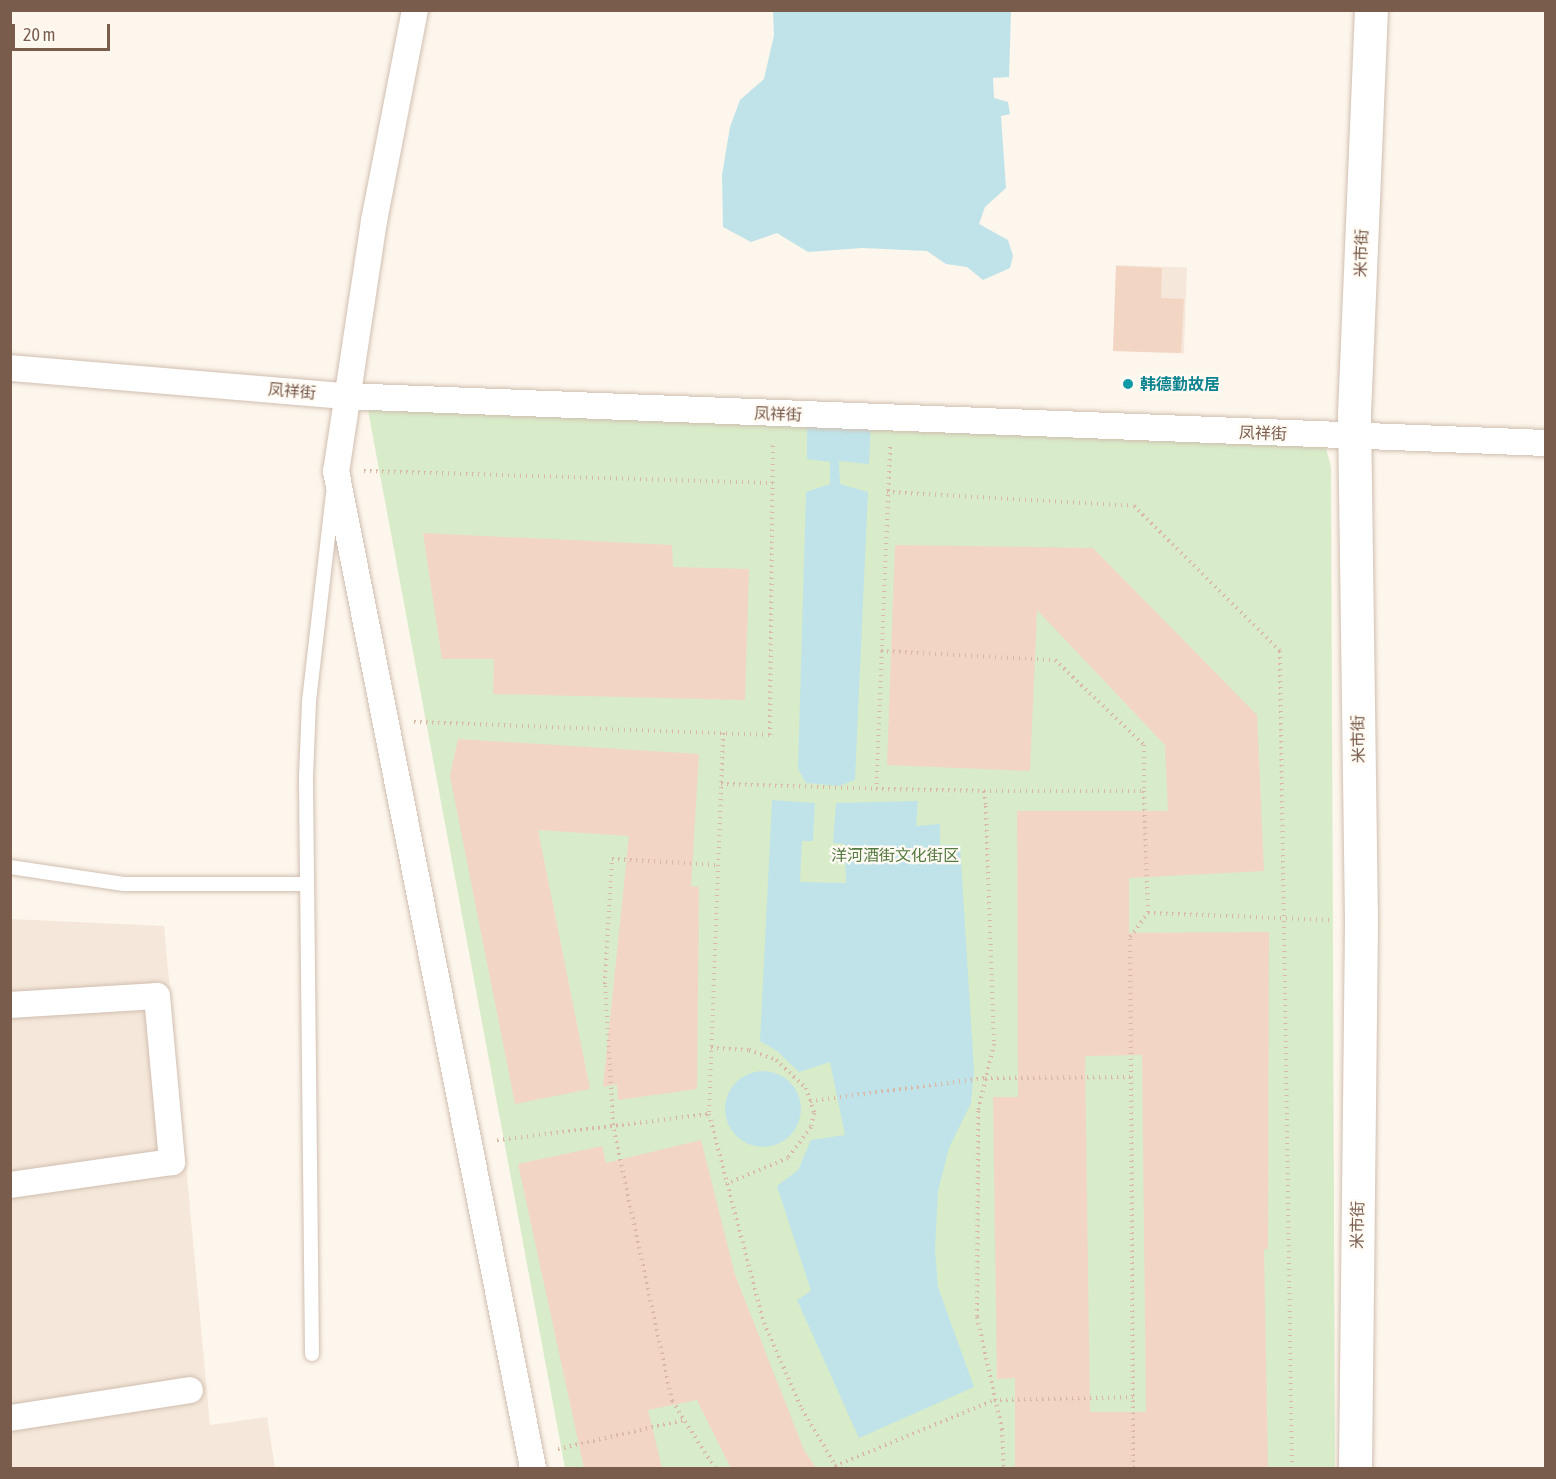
<!DOCTYPE html>
<meta charset="utf-8">
<style>
body{margin:0}
#map{position:relative;width:1556px;height:1479px;overflow:hidden;background:#fdf6ec;font-family:"Asap Condensed","Noto Sans SC",sans-serif}
div>[style]{position:absolute}
[style*='--x']{left:calc(var(--x)*1px);top:calc(var(--y)*1px);width:calc(var(--w)*1px);rotate:calc(var(--a)*1deg)}
.residential>*{inset:0;background:#f5e8da;transform-origin:0 0}
.green>*{inset:0;background:#d8ecc9}
.water>*{inset:0;background:#bfe3e8}
.round{border-radius:50%}
.building>*{inset:0;background:#f3d5c3}
.path>*{height:4px;margin-top:-2px;transform-origin:0;background:repeating-linear-gradient(90deg,#d9b8a5 0 1.5px,transparent 0 6px)}
.roads{filter:drop-shadow(0 0 2px #d1beb0) drop-shadow(0 0 2px #d1beb0)}
.lane>*{height:14px;margin:-7px;padding:0 7px;transform-origin:7px;border-radius:7px;background:#fff}
.street>*{height:26px;margin:-13px;padding:0 13px;transform-origin:13px;border-radius:13px;background:#fff}
.secondary>*{height:33px;margin:-16.5px;padding:0 16.5px;transform-origin:16.5px;border-radius:16.5px;background:#fff}
.dots>*{width:16px;height:16px;translate:-50% -50%;box-sizing:border-box;border:3px solid #fffaf3;border-radius:50%}
span{translate:-50% -50%;white-space:nowrap;text-align:center;line-height:1.15;-webkit-text-stroke:4.5px #fffaf3;paint-order:stroke}
.street-label{font-size:16px;color:#7a5c4d}
.culture-label{font-size:16px;color:#0d838f;font-weight:700}
.left{translate:0 -50%;text-align:left}
.park-label{font-size:16px;color:#537a41}
.frame{position:absolute;inset:0;border:12px solid #7a5c4d;pointer-events:none}
.scale{position:absolute;left:12px;top:24px;width:98px;height:27px;box-sizing:border-box;border:3px solid #7a5c4d;border-top:0;padding-left:8px;font-size:18px;line-height:21px;white-space:nowrap;color:#7a5c4d;-webkit-text-stroke:4px #fffaf3;paint-order:stroke}
</style>
<div id="map">
<div class="residential">
<div style="left:1116px;top:265px;width:71px;height:86px;rotate:2deg"></div>
<div style="clip-path:polygon(11px 919px,164px 926px,210px 1425px,267px 1417px,275px 1468px,11px 1468px)"></div>
</div>
<div class="green">
<div style="clip-path:polygon(365px 394px,1321px 429px,1331px 467px,1335px 1468px,565px 1468px)"></div>
</div>
<div class="water">
<div style="clip-path:polygon(773px 11px,1011px 11px,1009px 77px,993px 78px,994px 98px,1008px 102px,1010px 114px,1001px 116px,1006px 188px,985px 207px,979px 224px,1008px 240px,1013px 256px,1010px 268px,983px 280px,967px 267px,946px 264px,927px 251px,862px 248px,808px 252px,777px 233px,751px 242px,723px 227px,722px 175px,730px 127px,740px 100px,764px 79px,774px 35px)"></div>
<div style="clip-path:polygon(807px 419px,871px 421px,869px 464px,839px 461px,840px 484px,868px 492px,855px 780px,839px 786px,806px 783px,798px 769px,806px 492px,830px 484px,830px 462px,807px 459px)"></div>
<div style="clip-path:polygon(772px 800px,815px 803px,813px 841px,802px 841px,800px 882px,846px 883px,845px 844px,833px 843px,836px 803px,918px 801px,916px 826px,940px 824px,940px 845px,960px 845px,974px 1071px,971px 1103px,949px 1148px,938px 1191px,935px 1250px,938px 1287px,974px 1387px,859px 1438px,797px 1300px,811px 1291px,777px 1186px,798px 1170px,811px 1140px,845px 1135px,830px 1062px,799px 1072px,777px 1051px,760px 1041px)"></div>
<div class="round" style="left:725px;top:1071px;width:76px;height:76px"></div>
</div>
<div class="building">
<div style="clip-path:polygon(1116px 266px,1162px 268px,1161px 298px,1184px 299px,1181px 353px,1113px 351px)"></div>
<div style="clip-path:polygon(423px 533px,672px 545px,673px 567px,749px 569px,745px 700px,493px 694px,494px 659px,442px 659px)"></div>
<div style="clip-path:polygon(evenodd,895px 545px,1093px 548px,1257px 715px,1264px 871px,1129px 878px,1129px 933px,1269px 932px,1268px 1249px,1264px 1249px,1268px 1468px,1015px 1468px,1015px 1378px,997px 1379px,993px 1097px,1018px 1097px,1017px 811px,1168px 811px,1165px 745px,1037px 610px,1030px 771px,887px 765px,895px 545px,1142px 1055px,1146px 1412px,1090px 1412px,1085px 1056px,1142px 1055px)"></div>
<div style="clip-path:polygon(458px 739px,699px 754px,691px 886px,699px 887px,697px 1089px,618px 1100px,617px 1084px,603px 1087px,629px 836px,538px 830px,590px 1089px,515px 1104px,450px 776px)"></div>
<div style="clip-path:polygon(701px 1140px,735px 1275px,804px 1450px,816px 1468px,731px 1468px,697px 1400px,648px 1410px,662px 1468px,584px 1468px,518px 1164px,602px 1146px,606px 1163px)"></div>
</div>
<div class="path">
<div style="--x:890;--y:447;--w:342;--a:92.3"></div>
<div style="--x:876;--y:789;--w:108;--a:1.1"></div>
<div style="--x:984;--y:791;--w:15;--a:82"></div>
<div style="--x:986;--y:806;--w:238;--a:88.1"></div>
<div style="--x:994;--y:1044;--w:69;--a:103.4"></div>
<div style="--x:978;--y:1111;--w:206;--a:90.3"></div>
<div style="--x:977;--y:1317;--w:115;--a:77.4"></div>
<div style="--x:1002;--y:1429;--w:39;--a:87"></div>
<div style="--x:364;--y:471;--w:409;--a:1.7"></div>
<div style="--x:887;--y:492;--w:247;--a:3.2"></div>
<div style="--x:1134;--y:506;--w:206;--a:44.8"></div>
<div style="--x:1280;--y:651;--w:817;--a:89.16"></div>
<div style="--x:881;--y:651;--w:174;--a:3"></div>
<div style="--x:1055;--y:660;--w:123;--a:43.7"></div>
<div style="--x:1144;--y:745;--w:46;--a:90"></div>
<div style="--x:414;--y:722;--w:356;--a:2.1"></div>
<div style="--x:770;--y:735;--w:293;--a:-89.4"></div>
<div style="--x:723;--y:733;--w:381;--a:92.1"></div>
<div style="--x:709;--y:1114;--w:216;--a:75.3"></div>
<div style="--x:764;--y:1323;--w:94;--a:66.2"></div>
<div style="--x:802;--y:1409;--w:69;--a:59.3"></div>
<div style="--x:721;--y:784;--w:155;--a:1.8"></div>
<div style="--x:984;--y:791;--w:160;--a:0"></div>
<div style="--x:1144;--y:791;--w:122;--a:88.1"></div>
<div style="--x:1148;--y:913;--w:182;--a:2.2"></div>
<div style="--x:711;--y:1048;--w:38;--a:3"></div>
<div style="--x:749;--y:1050;--w:29;--a:20"></div>
<div style="--x:776;--y:1060;--w:41;--a:43"></div>
<div style="--x:806;--y:1088;--w:26;--a:72"></div>
<div style="--x:814;--y:1113;--w:14;--a:102"></div>
<div style="--x:811;--y:1127;--w:39;--a:127"></div>
<div style="--x:788;--y:1158;--w:67;--a:157.2"></div>
<div style="--x:810;--y:1101;--w:177;--a:-7.5"></div>
<div style="--x:985;--y:1078;--w:146;--a:-0.4"></div>
<div style="--x:497;--y:1140;--w:214;--a:-7"></div>
<div style="--x:558;--y:1449;--w:129;--a:-13"></div>
<div style="--x:835;--y:1466;--w:172;--a:-22.5"></div>
<div style="--x:994;--y:1400;--w:139;--a:-1.2"></div>
<div style="--x:715;--y:1468;--w:80;--a:-122.7"></div>
<div style="--x:672;--y:1401;--w:282;--a:-102.1"></div>
<div style="--x:613;--y:1125;--w:141;--a:-93.2"></div>
<div style="--x:605;--y:984;--w:125;--a:-86.8"></div>
<div style="--x:612;--y:859;--w:105;--a:3.3"></div>
<div style="--x:1133;--y:1468;--w:531;--a:-90.32"></div>
<div style="--x:1130;--y:937;--w:30;--a:-53"></div>
</div>
<div class="roads">
<div class="lane">
<div style="--x:10;--y:867;--w:115;--a:8.5"></div>
<div style="--x:124;--y:884;--w:183;--a:0"></div>
<div style="--x:312;--y:1354;--w:577;--a:-90.6"></div>
<div style="--x:306;--y:777;--w:76;--a:-87.7"></div>
<div style="--x:309;--y:701;--w:209;--a:-83.4"></div>
</div>
<div class="street">
<div style="--x:415;--y:10;--w:215;--a:101"></div>
<div style="--x:374;--y:221;--w:253;--a:98.6"></div>
<div style="--x:336;--y:471;--w:1016;--a:78.82"></div>
<div style="--x:10;--y:368;--w:335;--a:4.8"></div>
<div style="--x:344;--y:396;--w:1203;--a:2.24"></div>
<div style="--x:10;--y:1005;--w:147;--a:-3.5"></div>
<div style="--x:157;--y:996;--w:167;--a:84.8"></div>
<div style="--x:172;--y:1162;--w:164;--a:171.9"></div>
<div style="--x:10;--y:1418;--w:182;--a:-8.8"></div>
</div>
<div class="secondary">
<div style="--x:1355;--y:1468;--w:547;--a:-89.37"></div>
<div style="--x:1361;--y:921;--w:507;--a:-90.79"></div>
<div style="--x:1354;--y:414;--w:404;--a:-87.6"></div>
</div>
</div>
<div class="dots">
<div style="left:1128px;top:384px;background:#0f9aa8"></div>
</div>
<div class="street-label">
<span style="left:1361px;top:253px;rotate:-88deg">米市街</span>
<span style="left:292px;top:391px;rotate:5deg">凤祥街</span>
<span style="left:778px;top:414px;rotate:2deg">凤祥街</span>
<span style="left:1263px;top:433px;rotate:2deg">凤祥街</span>
<span style="left:1358px;top:739px;rotate:-91deg">米市街</span>
<span style="left:1357px;top:1225px;rotate:-89deg">米市街</span>
</div>
<div class="culture-label">
<span class="left" style="left:1140px;top:384px">韩德勤故居</span>
</div>
<div class="park-label">
<span style="left:895px;top:855px">洋河酒街文化街区</span>
</div>
<div class="frame"></div>
<div class="scale">20 m</div>
</div>
